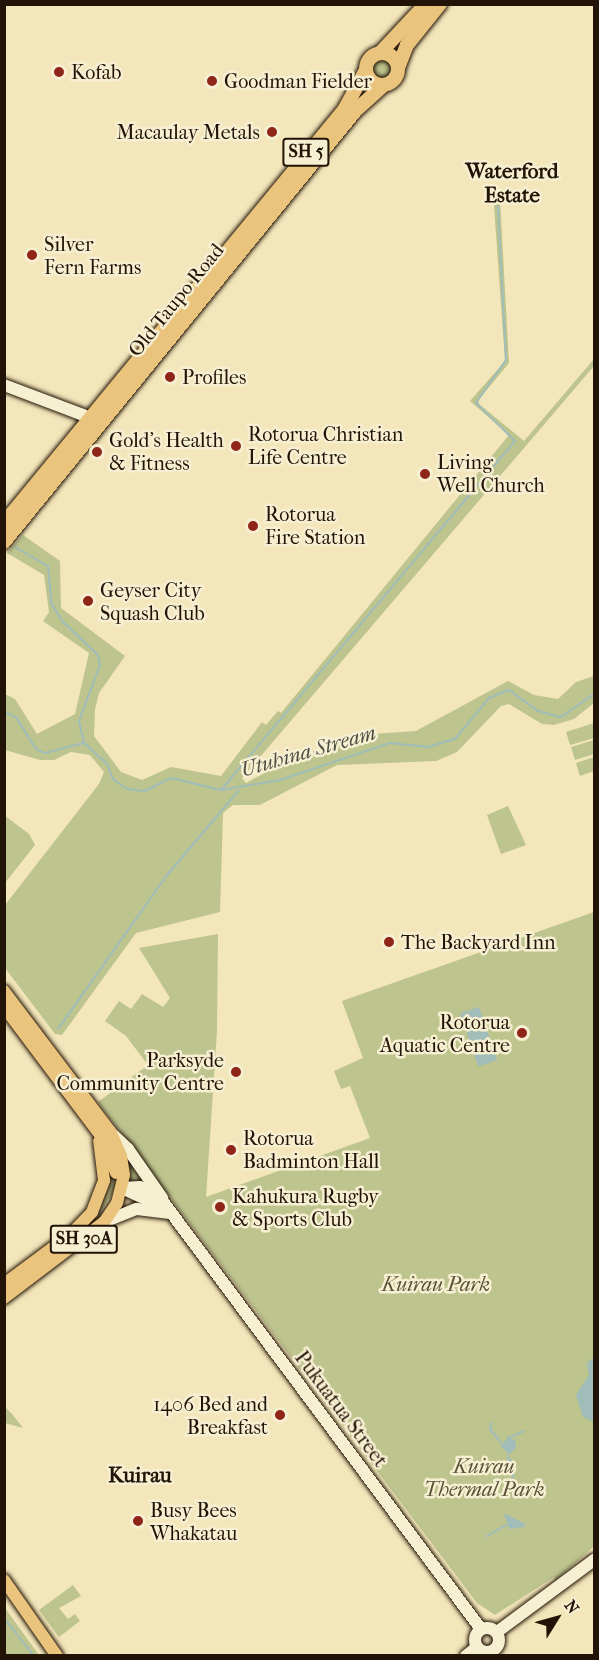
<!DOCTYPE html>
<style>
body{margin:0}
#map{position:relative;width:599px;height:1660px;overflow:hidden;background:#f3e6ba;font-family:"IM FELL French Canon",serif}
div>[style]{position:absolute}
[style*='--x']{left:calc(var(--x)*1px);top:calc(var(--y)*1px);width:calc(var(--w)*1px);rotate:calc(var(--a)*1deg)}
.green>*{inset:0;background:#bdc48e}
.round{border-radius:50%}
.water>*{inset:0;background:#a0bdba;transform-origin:0 0}
.stream>*{height:2px;margin:-1px;padding:0 1px;transform-origin:1px;border-radius:1px;background:#a0bdba}
.roads{filter:drop-shadow(0 0 2px #211305) drop-shadow(0 0 2px #211305)}
.secondary>*{height:12px;margin:-6px;padding:0 6px;transform-origin:6px;border-radius:6px;background:#f7efd2}
.secondary>.ring{margin:-6px;padding:0;box-sizing:content-box;background:none;border:12px solid #f7efd2;border-radius:50%}
.primary>*{height:12px;margin:-6px;padding:0 6px;transform-origin:6px;border-radius:6px;background:#eac37d}
.trunk>*{height:14px;margin:-7px;padding:0 7px;transform-origin:7px;border-radius:7px;background:#eac37d}
.trunk>.ring{margin:-7px;padding:0;box-sizing:content-box;background:none;border:14px solid #eac37d;border-radius:50%}
.dots>*{width:16px;height:16px;translate:-50% -50%;box-sizing:border-box;border:3px solid #f7efd2;border-radius:50%}
span{translate:-50% -50%;white-space:nowrap;text-align:center;line-height:1.15;-webkit-text-stroke:5px #f7efd2;paint-order:stroke}
.shield-label span{padding:2px 4px;background:#f7efd2;border:2px solid;border-radius:4px;-webkit-text-stroke-width:0}
.shield-label{font-size:18px;color:#211305;font-weight:700}
.poi-label{font-size:20px;color:#211305}
.left{translate:0 -50%;text-align:left}
.right{translate:-100% -50%;text-align:right}
.street-label{font-size:20px;color:#211305}
.park-label{font-size:20px;color:#585135;font-style:italic}
.neighbourhood-label{font-size:21px;color:#211305;font-weight:700}
.water-label{font-size:21px;color:#4d4e44;font-style:italic}
.frame{position:absolute;inset:0;border:6px solid #211305;pointer-events:none}
.north{position:absolute;left:527px;top:1588px;width:60px;height:60px;-webkit-text-stroke:4px #f7efd2;paint-order:stroke;rotate:53deg;font-size:16px;font-weight:700;line-height:24px;text-align:center;color:#211305}
.north::after{content:'';display:block;margin:auto;width:21px;height:27px;background:#211305;clip-path:polygon(50% 0,100% 100%,50% 72%,0 100%)}
</style>
<div id="map">
<div class="green">
<div class="round" style="left:369px;top:57px;width:24px;height:24px"></div>
<div style="clip-path:polygon(500px 199px,509px 363px,479px 399px,479px 404px,524px 441px,594px 359px,594px 366px,242px 778px,246px 783px,290px 759px,358px 735px,416px 731px,508px 681px,534px 695px,558px 699px,576px 682px,594px 676px,594px 703px,574px 719px,554px 725px,542px 724px,509px 704px,501px 706px,457px 752px,436px 761px,337px 765px,260px 805px,233px 805px,223px 813px,220px 912px,136px 933px,62px 1035px,55px 1034px,5px 968px,5px 905px,99px 784px,104px 772px,90px 755px,71px 752px,54px 760px,40px 760px,5px 750px,5px 694px,15px 699px,37px 734px,75px 714px,89px 653px,43px 621px,49px 612px,44px 575px,7px 553px,23px 535px,60px 561px,61px 608px,125px 656px,99px 693px,95px 709px,94px 736px,121px 772px,142px 780px,171px 767px,221px 776px,262px 722px,266px 725px,278px 711px,281px 713px,509px 435px,470px 401px,505px 361px,494px 206px)"></div>
<div style="clip-path:polygon(594px 723px,594px 738px,570px 745px,566px 732px)"></div>
<div style="clip-path:polygon(594px 740px,594px 754px,575px 760px,571px 747px)"></div>
<div style="clip-path:polygon(594px 757px,594px 771px,580px 776px,576px 763px)"></div>
<div style="clip-path:polygon(508px 806px,526px 845px,501px 854px,487px 815px)"></div>
<div style="clip-path:polygon(4px 815px,29px 834px,35px 845px,5px 883px)"></div>
<div style="clip-path:polygon(594px 912px,594px 1546px,555px 1581px,554px 1577px,495px 1615px,477px 1603px,98px 1102px,148px 1065px,126px 1036px,105px 1021px,119px 1001px,131px 1009px,142px 994px,163px 1007px,170px 998px,139px 948px,218px 934px,217px 1031px,206px 1197px,370px 1138px,350px 1086px,341px 1089px,334px 1071px,363px 1058px,342px 1001px)"></div>
<div style="clip-path:polygon(126px 1153px,155px 1190px,129px 1182px)"></div>
<div style="clip-path:polygon(112px 1162px,116px 1188px,101px 1210px,109px 1168px)"></div>
<div style="clip-path:polygon(5px 1407px,12px 1414px,23px 1428px,5px 1423px)"></div>
<div style="clip-path:polygon(73px 1585px,81px 1596px,59px 1608px,68px 1619px,75px 1614px,80px 1621px,59px 1637px,39px 1610px)"></div>
<div style="clip-path:polygon(4px 1608px,5px 1608px,39px 1655px,5px 1655px)"></div>
</div>
<div class="water">
<div style="left:479px;top:1007px;width:56px;height:20px;rotate:71deg"></div>
<div style="clip-path:polygon(594px 1357px,594px 1422px,583px 1417px,576px 1395px,589px 1375px,587px 1363px)"></div>
<div style="clip-path:polygon(508px 1438px,515px 1440px,516px 1448px,508px 1456px,515px 1464px,512px 1499px,511px 1470px,506px 1465px,508px 1453px,500px 1446px)"></div>
<div style="clip-path:polygon(504px 1513px,525px 1524px,525px 1527px,509px 1529px)"></div>
</div>
<div class="stream">
<div style="--x:15;--y:547;--w:38;--a:30"></div>
<div style="--x:48;--y:566;--w:37;--a:85"></div>
<div style="--x:51;--y:603;--w:22;--a:58"></div>
<div style="--x:63;--y:622;--w:48;--a:43.3"></div>
<div style="--x:98;--y:655;--w:10;--a:79"></div>
<div style="--x:100;--y:665;--w:60;--a:110.6"></div>
<div style="--x:79;--y:721;--w:23;--a:77"></div>
<div style="--x:4;--y:712;--w:13;--a:23"></div>
<div style="--x:16;--y:717;--w:38;--a:58"></div>
<div style="--x:36;--y:749;--w:10;--a:24"></div>
<div style="--x:45;--y:753;--w:40;--a:-14.4"></div>
<div style="--x:84;--y:743;--w:31;--a:42"></div>
<div style="--x:107;--y:764;--w:16;--a:68"></div>
<div style="--x:113;--y:779;--w:17;--a:36"></div>
<div style="--x:127;--y:789;--w:18;--a:6"></div>
<div style="--x:145;--y:791;--w:29;--a:-27"></div>
<div style="--x:171;--y:778;--w:51;--a:13.5"></div>
<div style="--x:221;--y:790;--w:60;--a:-9.6"></div>
<div style="--x:280;--y:780;--w:116;--a:-18.6"></div>
<div style="--x:390;--y:743;--w:38;--a:6"></div>
<div style="--x:428;--y:747;--w:28;--a:-17"></div>
<div style="--x:455;--y:739;--w:53;--a:-50.3"></div>
<div style="--x:489;--y:698;--w:22;--a:-22"></div>
<div style="--x:509;--y:690;--w:36;--a:36"></div>
<div style="--x:538;--y:711;--w:24;--a:15"></div>
<div style="--x:561;--y:717;--w:40;--a:-34.9"></div>
<div style="--x:221;--y:790;--w:456;--a:-49.9"></div>
<div style="--x:515;--y:441;--w:54;--a:-135.7"></div>
<div style="--x:476;--y:403;--w:52;--a:-55.1"></div>
<div style="--x:506;--y:360;--w:154;--a:-93"></div>
<div style="--x:58;--y:1029;--w:189;--a:-54.7"></div>
<div style="--x:167;--y:875;--w:111;--a:-49.7"></div>
<div style="--x:491;--y:1423;--w:6;--a:99"></div>
<div style="--x:490;--y:1429;--w:17;--a:50"></div>
<div style="--x:508;--y:1438;--w:17;--a:-24"></div>
<div style="--x:487;--y:1536;--w:22;--a:-30"></div>
<div style="--x:4;--y:1618;--w:48;--a:51.7"></div>
</div>
<div class="roads">
<div class="secondary">
<div style="--x:4;--y:385;--w:85;--a:20.8"></div>
<div style="--x:83;--y:415;--w:17;--a:33"></div>
<div style="--x:110;--y:1132;--w:25;--a:43"></div>
<div style="--x:128;--y:1149;--w:60;--a:55.2"></div>
<div style="--x:122;--y:1188;--w:18;--a:-3"></div>
<div style="--x:140;--y:1187;--w:29;--a:34"></div>
<div style="--x:164;--y:1203;--w:531;--a:53.35"></div>
<div style="--x:122;--y:1188;--w:38;--a:25"></div>
<div style="--x:104;--y:1222;--w:35;--a:-22"></div>
<div style="--x:137;--y:1209;--w:33;--a:7"></div>
<div class="ring" style="left:475px;top:1628px;width:12px;height:12px"></div>
<div style="--x:497;--y:1632;--w:121;--a:-36.6"></div>
<div style="--x:466;--y:1656;--w:14;--a:-39"></div>
</div>
<div class="primary">
<div style="--x:4;--y:991;--w:176;--a:52.9"></div>
<div style="--x:110;--y:1131;--w:27;--a:66"></div>
<div style="--x:121;--y:1156;--w:19;--a:81"></div>
<div style="--x:124;--y:1175;--w:29;--a:104"></div>
<div style="--x:117;--y:1203;--w:23;--a:124"></div>
<div style="--x:104;--y:1222;--w:126;--a:142.8"></div>
<div style="--x:4;--y:1007;--w:166;--a:53.1"></div>
<div style="--x:104;--y:1140;--w:35;--a:70"></div>
<div style="--x:4;--y:1284;--w:84;--a:-36.7"></div>
<div style="--x:71;--y:1234;--w:30;--a:-46"></div>
<div style="--x:92;--y:1212;--w:34;--a:-69"></div>
<div style="--x:104;--y:1180;--w:39;--a:-97"></div>
<div style="--x:4;--y:1580;--w:93;--a:55.1"></div>
</div>
<div class="trunk">
<div class="ring" style="left:366px;top:53px;width:18px;height:18px"></div>
<div style="--x:380;--y:53;--w:67;--a:-46.8"></div>
<div style="--x:398;--y:68;--w:25;--a:-69"></div>
<div style="--x:407;--y:45;--w:53;--a:-51.2"></div>
<div style="--x:4;--y:523;--w:535;--a:-50.54"></div>
<div style="--x:344;--y:110;--w:46;--a:-61.2"></div>
<div style="--x:4;--y:542;--w:557;--a:-50.83"></div>
<div style="--x:356;--y:110;--w:36;--a:-42"></div>
</div>
</div>
<div class="dots">
<div style="left:59px;top:72px;background:#8f2418"></div>
<div style="left:212px;top:81px;background:#8f2418"></div>
<div style="left:272px;top:132px;background:#8f2418"></div>
<div style="left:32px;top:255px;background:#8f2418"></div>
<div style="left:170px;top:377px;background:#8f2418"></div>
<div style="left:236px;top:446px;background:#8f2418"></div>
<div style="left:97px;top:452px;background:#8f2418"></div>
<div style="left:425px;top:474px;background:#8f2418"></div>
<div style="left:253px;top:526px;background:#8f2418"></div>
<div style="left:88px;top:601px;background:#8f2418"></div>
<div style="left:389px;top:942px;background:#8f2418"></div>
<div style="left:522px;top:1033px;background:#8f2418"></div>
<div style="left:236px;top:1072px;background:#8f2418"></div>
<div style="left:231px;top:1150px;background:#8f2418"></div>
<div style="left:220px;top:1207px;background:#8f2418"></div>
<div style="left:280px;top:1415px;background:#8f2418"></div>
<div style="left:138px;top:1521px;background:#8f2418"></div>
</div>
<div class="shield-label">
<span style="left:306px;top:152px">SH 5</span>
<span style="left:84px;top:1239px">SH 30A</span>
</div>
<div class="poi-label">
<span class="left" style="left:71px;top:72px">Kofab</span>
<span class="left" style="left:224px;top:81px">Goodman Fielder</span>
<span class="right" style="left:260px;top:132px">Macaulay Metals</span>
<span class="left" style="left:44px;top:256px">Silver<br>Fern Farms</span>
<span class="left" style="left:182px;top:377px">Profiles</span>
<span class="left" style="left:248px;top:446px">Rotorua Christian<br>Life Centre</span>
<span class="left" style="left:109px;top:452px">Gold's Health<br>&amp; Fitness</span>
<span class="left" style="left:437px;top:474px">Living<br>Well Church</span>
<span class="left" style="left:265px;top:526px">Rotorua<br>Fire Station</span>
<span class="left" style="left:100px;top:602px">Geyser City<br>Squash Club</span>
<span class="left" style="left:401px;top:942px">The Backyard Inn</span>
<span class="right" style="left:510px;top:1034px">Rotorua<br>Aquatic Centre</span>
<span class="right" style="left:224px;top:1072px">Parksyde<br>Community Centre</span>
<span class="left" style="left:243px;top:1150px">Rotorua<br>Badminton Hall</span>
<span class="left" style="left:232px;top:1208px">Kahukura Rugby<br>&amp; Sports Club</span>
<span class="right" style="left:268px;top:1416px">1406 Bed and<br>Breakfast</span>
<span class="left" style="left:150px;top:1522px">Busy Bees<br>Whakatau</span>
</div>
<div class="street-label">
<span style="left:176px;top:300px;rotate:-51deg">Old Taupo Road</span>
<span style="left:341px;top:1409px;rotate:53deg">Pukuatua Street</span>
</div>
<div class="park-label">
<span style="left:436px;top:1284px">Kuirau Park</span>
<span style="left:484px;top:1478px">Kuirau<br>Thermal Park</span>
</div>
<div class="neighbourhood-label">
<span style="left:512px;top:183px">Waterford<br>Estate</span>
<span style="left:140px;top:1475px">Kuirau</span>
</div>
<div class="water-label">
<span style="left:308px;top:751px;rotate:-16deg">Utuhina Stream</span>
</div>
<div class="frame"></div>
<div class="north">N</div>
</div>
